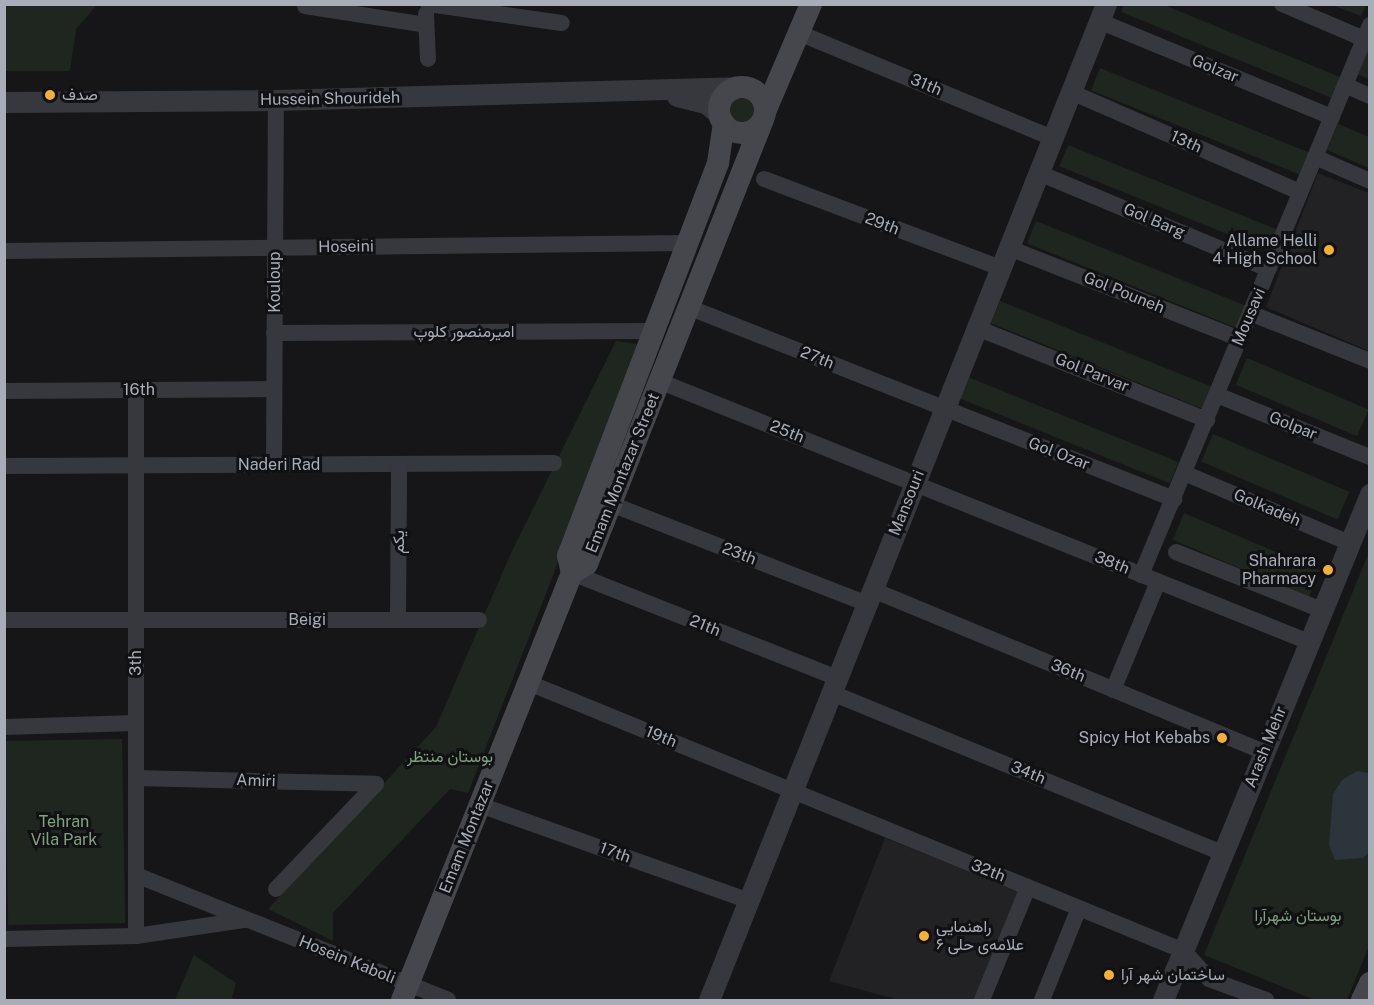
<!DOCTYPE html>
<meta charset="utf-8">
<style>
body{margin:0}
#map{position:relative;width:1374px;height:1005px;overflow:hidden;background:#161618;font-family:"Public Sans",Vazirmatn,sans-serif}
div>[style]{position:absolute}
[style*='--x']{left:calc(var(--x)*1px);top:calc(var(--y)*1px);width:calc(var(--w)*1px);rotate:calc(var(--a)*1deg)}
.built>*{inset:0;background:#222225}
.green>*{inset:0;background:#1e261f;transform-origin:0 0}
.round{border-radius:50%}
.water>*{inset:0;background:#2c353c}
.minor>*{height:16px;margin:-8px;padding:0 8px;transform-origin:8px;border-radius:8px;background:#37383d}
.tertiary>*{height:21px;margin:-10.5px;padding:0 10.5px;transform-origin:10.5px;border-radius:10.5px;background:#37383d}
.secondary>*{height:22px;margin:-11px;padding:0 11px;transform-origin:11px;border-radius:11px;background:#45474d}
.secondary>.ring{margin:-11px;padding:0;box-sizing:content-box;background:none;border:22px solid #45474d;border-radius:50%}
.dots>*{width:16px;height:16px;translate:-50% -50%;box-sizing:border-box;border:3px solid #111113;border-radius:50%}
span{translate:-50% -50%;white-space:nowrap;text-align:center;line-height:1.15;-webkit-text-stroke:6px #111113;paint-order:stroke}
.street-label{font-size:16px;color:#a8adb8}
.poi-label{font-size:16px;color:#a8adb8}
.left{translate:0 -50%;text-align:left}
.right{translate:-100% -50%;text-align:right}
.park-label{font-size:16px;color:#7fa381}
.frame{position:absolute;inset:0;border:6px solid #a8adb8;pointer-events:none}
</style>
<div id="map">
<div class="built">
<div style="clip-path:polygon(1318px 173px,1369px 193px,1369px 351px,1266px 307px)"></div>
<div style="clip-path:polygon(885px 838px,1019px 892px,976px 1000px,899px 1000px,829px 981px)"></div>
</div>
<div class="green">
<div style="clip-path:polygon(6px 4px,97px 5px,76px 29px,70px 71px,5px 71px)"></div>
<div style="clip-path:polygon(1124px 5px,1164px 5px,1340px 77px,1332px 98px,1121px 12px)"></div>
<div style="clip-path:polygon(1332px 5px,1366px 5px,1361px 16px)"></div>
<div style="clip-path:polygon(1369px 48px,1369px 79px,1357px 74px)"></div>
<div style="left:1100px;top:68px;width:227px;height:24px;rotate:22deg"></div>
<div class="round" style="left:725px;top:92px;width:34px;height:34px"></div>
<div style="clip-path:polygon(1338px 124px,1369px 137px,1369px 168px,1327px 150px)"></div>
<div style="left:1068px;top:145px;width:227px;height:23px;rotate:22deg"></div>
<div style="left:1036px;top:221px;width:227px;height:24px;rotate:22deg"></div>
<div style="left:1000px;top:301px;width:228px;height:24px;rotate:22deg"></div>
<div style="clip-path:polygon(616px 341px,637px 344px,554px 573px,468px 793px,450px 789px,333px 913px,333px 941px,268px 909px,436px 727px,511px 553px)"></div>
<div style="left:1247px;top:358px;width:132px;height:29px;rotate:23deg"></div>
<div style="left:968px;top:377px;width:227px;height:23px;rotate:22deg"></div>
<div style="left:1213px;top:434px;width:148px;height:30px;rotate:23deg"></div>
<div style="left:1184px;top:513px;width:148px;height:29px;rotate:23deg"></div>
<div style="clip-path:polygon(1369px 552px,1369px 946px,1347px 1000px,1315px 1000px,1204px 955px)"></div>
<div style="left:122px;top:739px;width:184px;height:117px;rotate:89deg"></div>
<div style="clip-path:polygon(194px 955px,236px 983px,232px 997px,235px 1000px,175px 1000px)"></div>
</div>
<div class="water">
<div style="clip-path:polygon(1357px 771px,1369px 773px,1369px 852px,1363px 858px,1335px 860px,1329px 845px,1333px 794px,1342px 780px)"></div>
</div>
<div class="minor">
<div style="--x:428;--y:4;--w:135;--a:8.1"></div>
<div style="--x:1282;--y:4;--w:89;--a:23.1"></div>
<div style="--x:305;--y:6;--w:122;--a:8.9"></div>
<div style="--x:426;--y:14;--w:45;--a:87.5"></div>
<div style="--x:1099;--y:21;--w:252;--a:22.4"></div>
<div style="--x:799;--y:33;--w:275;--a:22.5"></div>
<div style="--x:1345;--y:85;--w:27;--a:24"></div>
<div style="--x:1071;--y:92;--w:250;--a:23.6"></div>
<div style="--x:1315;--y:157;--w:60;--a:23.6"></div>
<div style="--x:1039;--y:173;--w:249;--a:22.7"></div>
<div style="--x:764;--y:179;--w:253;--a:20.6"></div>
<div style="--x:1009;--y:248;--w:248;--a:21.5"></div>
<div style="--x:4;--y:251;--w:684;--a:-0.67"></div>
<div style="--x:688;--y:307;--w:523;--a:21.56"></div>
<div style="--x:1250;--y:313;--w:129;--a:21.8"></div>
<div style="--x:977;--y:328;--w:248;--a:21.8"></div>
<div style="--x:274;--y:333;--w:380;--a:-0.3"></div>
<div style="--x:659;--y:381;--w:700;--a:21.88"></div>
<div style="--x:136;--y:390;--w:546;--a:90"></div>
<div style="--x:4;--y:391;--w:270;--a:-0.4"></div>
<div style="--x:1217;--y:395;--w:165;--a:22.1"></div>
<div style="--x:274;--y:465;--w:365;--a:-89.7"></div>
<div style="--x:4;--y:466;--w:550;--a:-0.31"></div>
<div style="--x:1184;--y:473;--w:180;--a:22.9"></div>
<div style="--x:611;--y:504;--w:275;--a:21.3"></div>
<div style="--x:1176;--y:552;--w:157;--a:21.7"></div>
<div style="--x:572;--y:573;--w:285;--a:21.6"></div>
<div style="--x:1141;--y:575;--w:596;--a:-67.39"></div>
<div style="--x:873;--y:590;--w:423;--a:22.5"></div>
<div style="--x:4;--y:620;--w:475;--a:0"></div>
<div style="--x:398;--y:620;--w:156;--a:-89.6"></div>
<div style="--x:529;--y:683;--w:708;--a:22.25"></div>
<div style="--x:1184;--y:951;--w:38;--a:48"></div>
<div style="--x:1209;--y:979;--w:61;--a:20.2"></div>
<div style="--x:1113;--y:690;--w:117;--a:-67.4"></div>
<div style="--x:832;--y:693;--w:422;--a:22.3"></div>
<div style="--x:4;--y:727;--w:132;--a:-1.7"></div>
<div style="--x:136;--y:778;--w:240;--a:1.4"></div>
<div style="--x:480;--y:805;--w:286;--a:19.6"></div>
<div style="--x:136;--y:875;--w:336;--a:21.8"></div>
<div style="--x:276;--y:889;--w:145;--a:-46.4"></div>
<div style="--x:4;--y:939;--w:132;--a:-1.3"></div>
<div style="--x:136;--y:936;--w:110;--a:-8.4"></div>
<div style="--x:982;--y:1000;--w:122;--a:-67.8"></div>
<div style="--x:1042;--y:1000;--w:99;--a:-68.1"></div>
</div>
<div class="tertiary">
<div style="--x:677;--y:96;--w:30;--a:14"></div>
<div style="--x:706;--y:103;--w:18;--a:41"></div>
<div style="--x:4;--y:102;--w:272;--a:-0.4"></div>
<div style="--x:276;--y:100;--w:461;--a:-1.6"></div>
<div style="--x:709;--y:1000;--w:1072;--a:-68.27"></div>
<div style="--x:1163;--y:1000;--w:547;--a:-67.75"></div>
</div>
<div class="secondary">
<div class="ring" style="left:719px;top:87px;width:24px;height:24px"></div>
<div style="--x:765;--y:112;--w:117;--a:-66.9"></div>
<div style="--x:572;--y:573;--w:17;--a:-31"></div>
<div style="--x:587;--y:564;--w:476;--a:-68.4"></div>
<div style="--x:402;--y:1000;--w:460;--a:-68.3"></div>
<div style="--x:572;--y:573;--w:17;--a:-103"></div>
<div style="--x:568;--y:556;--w:421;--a:-69.1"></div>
<div style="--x:718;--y:163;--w:40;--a:-81.5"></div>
<div style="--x:1362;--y:1000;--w:19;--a:-65"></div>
</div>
<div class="dots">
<div style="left:50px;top:95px;background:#f2b134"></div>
<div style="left:1329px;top:250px;background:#f2b134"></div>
<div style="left:1328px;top:570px;background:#f2b134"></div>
<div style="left:1222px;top:738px;background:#f2b134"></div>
<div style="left:924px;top:936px;background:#f2b134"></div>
<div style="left:1109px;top:975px;background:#f2b134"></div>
</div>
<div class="street-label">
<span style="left:1215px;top:69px;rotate:22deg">Golzar</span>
<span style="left:926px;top:85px;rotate:23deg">31th</span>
<span style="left:330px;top:99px;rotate:-1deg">Hussein Shourideh</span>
<span style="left:1186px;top:142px;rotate:24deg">13th</span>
<span style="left:1154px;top:221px;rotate:23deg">Gol Barg</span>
<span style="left:882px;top:224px;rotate:21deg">29th</span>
<span style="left:346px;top:247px;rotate:-1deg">Hoseini</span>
<span style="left:275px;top:282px;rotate:-90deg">Kouloup</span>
<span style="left:1124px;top:293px;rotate:22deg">Gol Pouneh</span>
<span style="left:1249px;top:317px;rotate:-67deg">Mousavi</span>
<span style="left:464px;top:332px">امیرمنصور کلوپ</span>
<span style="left:817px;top:358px;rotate:22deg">27th</span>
<span style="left:1092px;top:373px;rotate:22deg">Gol Parvar</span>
<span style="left:139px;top:390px">16th</span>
<span style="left:1293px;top:426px;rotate:22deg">Golpar</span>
<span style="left:787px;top:432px;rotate:22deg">25th</span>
<span style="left:1059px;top:454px;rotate:21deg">Gol Ozar</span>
<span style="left:279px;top:465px">Naderi Rad</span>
<span style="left:623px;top:473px;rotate:-68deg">Emam Montazar Street</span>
<span style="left:907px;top:503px;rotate:-68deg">Mansouri</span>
<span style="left:1267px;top:508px;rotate:23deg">Golkadeh</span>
<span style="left:399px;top:542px;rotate:-90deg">یکم</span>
<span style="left:739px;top:554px;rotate:21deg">23th</span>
<span style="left:1112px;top:563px;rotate:22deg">38th</span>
<span style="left:307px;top:620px">Beigi</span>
<span style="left:705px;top:626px;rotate:22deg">21th</span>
<span style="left:136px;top:663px;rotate:-90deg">3th</span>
<span style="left:1068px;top:671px;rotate:22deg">36th</span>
<span style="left:661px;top:737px;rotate:22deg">19th</span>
<span style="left:1266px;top:747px;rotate:-68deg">Arash Mehr</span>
<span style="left:1028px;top:773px;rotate:22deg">34th</span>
<span style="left:256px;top:781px;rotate:2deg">Amiri</span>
<span style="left:467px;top:837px;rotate:-68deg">Emam Montazar</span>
<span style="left:615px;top:853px;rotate:20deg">17th</span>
<span style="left:988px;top:871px;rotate:22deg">32th</span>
<span style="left:347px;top:960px;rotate:22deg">Hosein Kaboli</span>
</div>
<div class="poi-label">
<span class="left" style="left:62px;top:95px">صدف</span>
<span class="right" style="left:1317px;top:250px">Allame Helli<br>4 High School</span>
<span class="right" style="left:1316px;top:570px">Shahrara<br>Pharmacy</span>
<span class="right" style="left:1210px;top:738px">Spicy Hot Kebabs</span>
<span class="left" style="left:936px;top:936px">راهنمایی<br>علامه‌ی حلی ۶</span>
<span class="left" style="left:1121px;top:975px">ساختمان شهر آرا</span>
</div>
<div class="park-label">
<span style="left:450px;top:757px">بوستان منتظر</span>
<span style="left:64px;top:831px">Tehran<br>Vila Park</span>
<span style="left:1298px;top:916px">بوستان شهرآرا</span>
</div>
<div class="frame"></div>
</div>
